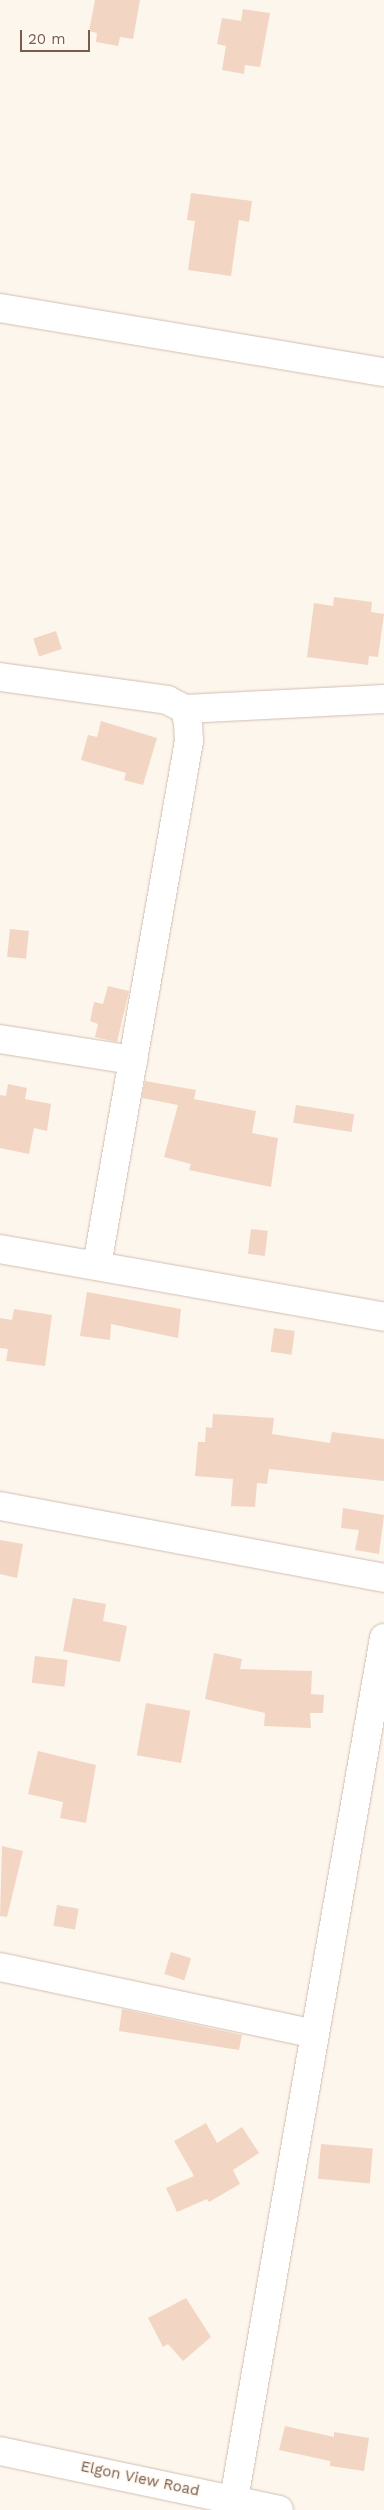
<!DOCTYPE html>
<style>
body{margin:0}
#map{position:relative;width:384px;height:2510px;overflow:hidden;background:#fdf6ec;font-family:"Work Sans",sans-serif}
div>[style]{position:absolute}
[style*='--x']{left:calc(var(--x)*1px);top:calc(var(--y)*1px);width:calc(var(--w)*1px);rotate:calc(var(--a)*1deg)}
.building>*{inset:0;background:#f3d5c3;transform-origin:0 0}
.roads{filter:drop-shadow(0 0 1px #d1beb0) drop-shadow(0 0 1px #d1beb0)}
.minor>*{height:28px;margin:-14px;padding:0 14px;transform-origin:14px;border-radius:14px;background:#fff}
span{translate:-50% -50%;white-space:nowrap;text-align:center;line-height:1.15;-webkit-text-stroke:4px #fffaf3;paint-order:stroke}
.street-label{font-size:15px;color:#7a5c4d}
.scale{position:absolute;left:20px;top:30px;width:70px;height:22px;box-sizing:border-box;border:2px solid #7a5c4d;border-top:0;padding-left:6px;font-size:15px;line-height:18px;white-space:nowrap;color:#7a5c4d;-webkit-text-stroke:4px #fffaf3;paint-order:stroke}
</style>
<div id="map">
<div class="building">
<div style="clip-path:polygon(95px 0,140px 0,133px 39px,120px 37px,118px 46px,96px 42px,97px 33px,89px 31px)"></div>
<div style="clip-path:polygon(243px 9px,270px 13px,260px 67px,245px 65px,244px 74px,222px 70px,226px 46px,217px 44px,222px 18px,241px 21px)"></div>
<div style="clip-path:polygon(191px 193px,252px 201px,249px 222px,239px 220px,231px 276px,188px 270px,195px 221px,187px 220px)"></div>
<div style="clip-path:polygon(334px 597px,372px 602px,371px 612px,384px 614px,378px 657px,369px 656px,368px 665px,307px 657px,314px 603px,333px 606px)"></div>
<div style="left:56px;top:631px;width:19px;height:24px;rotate:72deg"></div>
<div style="clip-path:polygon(101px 721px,157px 738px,143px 785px,124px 780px,126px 773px,81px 760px,88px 735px,97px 737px)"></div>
<div style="left:10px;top:929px;width:19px;height:28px;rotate:6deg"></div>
<div style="clip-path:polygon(108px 986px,129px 991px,117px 1042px,95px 1037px,98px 1024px,90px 1021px,94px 1002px,103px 1004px)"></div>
<div style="clip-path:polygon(145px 1081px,196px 1090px,194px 1099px,256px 1111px,252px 1133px,278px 1138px,271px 1187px,189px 1170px,191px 1164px,164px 1157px,178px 1105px,142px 1098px)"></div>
<div style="clip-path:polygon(8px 1084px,27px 1088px,25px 1099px,51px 1104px,47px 1131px,34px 1128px,29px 1154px,0 1148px,0 1095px,6px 1096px)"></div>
<div style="left:296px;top:1105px;width:59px;height:18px;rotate:9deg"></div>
<div style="left:251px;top:1229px;width:17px;height:25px;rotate:7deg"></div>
<div style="clip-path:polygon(87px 1292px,181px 1309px,178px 1338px,111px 1324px,110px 1340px,80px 1336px)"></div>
<div style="clip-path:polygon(14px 1309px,52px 1315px,45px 1366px,6px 1361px,8px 1349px,0 1348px,0 1318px,12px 1320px)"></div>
<div style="left:274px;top:1328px;width:21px;height:24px;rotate:8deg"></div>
<div style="clip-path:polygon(213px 1414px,274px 1418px,272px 1434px,330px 1443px,332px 1432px,384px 1439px,384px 1481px,269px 1469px,267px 1484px,257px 1483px,255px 1507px,231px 1506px,233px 1479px,195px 1476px,198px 1442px,205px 1442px,206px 1427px,212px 1428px)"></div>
<div style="clip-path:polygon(343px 1508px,384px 1515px,379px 1554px,355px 1550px,359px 1530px,341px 1528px)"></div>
<div style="clip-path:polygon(0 1540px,23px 1544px,17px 1578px,0 1574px)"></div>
<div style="clip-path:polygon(73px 1598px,106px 1604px,103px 1621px,127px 1626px,120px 1662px,63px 1651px)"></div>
<div style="clip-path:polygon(214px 1653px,242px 1659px,240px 1669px,312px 1671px,311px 1694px,324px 1695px,323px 1713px,310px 1713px,311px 1728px,264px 1726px,265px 1713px,205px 1699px)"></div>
<div style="left:35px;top:1656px;width:33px;height:27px;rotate:7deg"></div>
<div style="left:146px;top:1703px;width:45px;height:53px;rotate:10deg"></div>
<div style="clip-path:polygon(38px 1751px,96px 1765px,86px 1823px,60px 1818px,63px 1802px,28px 1794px)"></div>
<div style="clip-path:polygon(2px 1846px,23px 1851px,7px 1917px,0 1916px)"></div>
<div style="left:57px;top:1905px;width:22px;height:21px;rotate:10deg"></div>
<div style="left:171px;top:1952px;width:21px;height:23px;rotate:17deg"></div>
<div style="clip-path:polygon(122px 2009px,242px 2035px,239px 2050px,119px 2031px)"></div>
<div style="clip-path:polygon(206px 2123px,217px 2143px,242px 2127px,259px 2153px,233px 2170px,240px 2184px,209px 2202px,207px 2199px,177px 2212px,166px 2188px,194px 2176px,174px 2141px)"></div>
<div style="left:321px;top:2144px;width:52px;height:35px;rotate:5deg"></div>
<div style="clip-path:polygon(186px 2298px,211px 2337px,183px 2361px,168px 2344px,163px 2347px,148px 2318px)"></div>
<div style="clip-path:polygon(285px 2426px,334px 2437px,334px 2432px,369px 2438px,364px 2471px,330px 2466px,330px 2461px,279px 2450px)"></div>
</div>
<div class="roads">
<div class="minor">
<div style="--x:0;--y:308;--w:389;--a:9.5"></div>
<div style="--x:0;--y:677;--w:169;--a:7.8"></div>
<div style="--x:167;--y:700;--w:20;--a:27"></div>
<div style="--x:185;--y:709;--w:14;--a:78"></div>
<div style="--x:188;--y:723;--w:18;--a:87"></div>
<div style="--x:189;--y:741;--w:532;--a:99.96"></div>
<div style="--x:185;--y:709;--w:199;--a:-2.9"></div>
<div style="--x:0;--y:1039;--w:135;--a:9"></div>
<div style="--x:0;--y:1249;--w:390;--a:10"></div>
<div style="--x:0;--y:1506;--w:391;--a:10.6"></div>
<div style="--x:0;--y:1967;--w:321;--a:12"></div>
<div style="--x:0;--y:2451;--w:285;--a:11.9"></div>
<div style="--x:234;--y:2499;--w:874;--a:-80.12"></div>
</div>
</div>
<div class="street-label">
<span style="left:140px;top:2479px;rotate:12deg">Elgon View Road</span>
</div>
<div class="scale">20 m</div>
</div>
